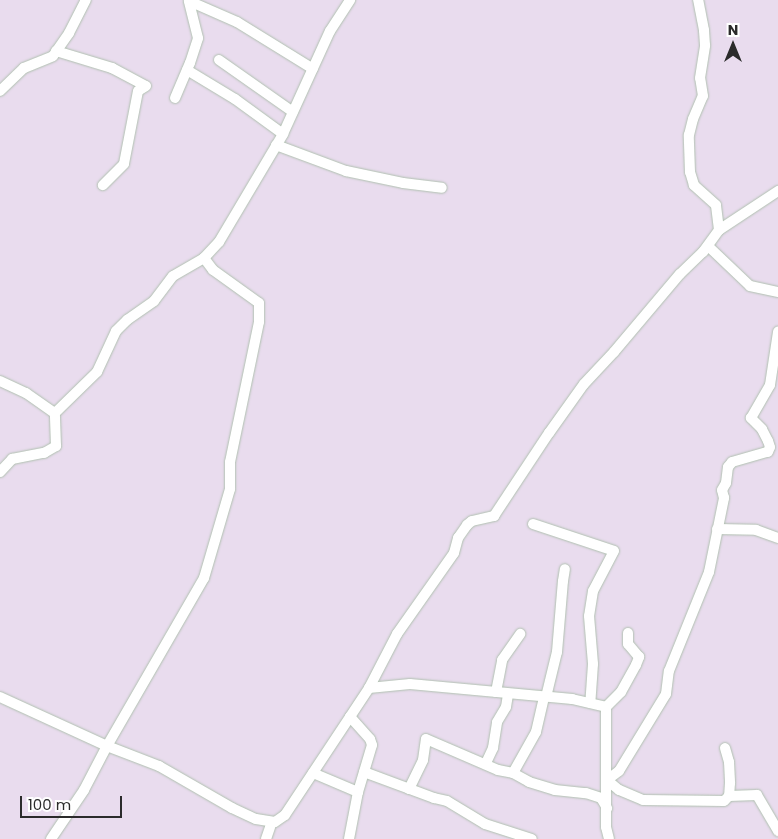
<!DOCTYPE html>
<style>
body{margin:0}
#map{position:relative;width:778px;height:839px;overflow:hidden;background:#e9dcee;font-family:Poppins,sans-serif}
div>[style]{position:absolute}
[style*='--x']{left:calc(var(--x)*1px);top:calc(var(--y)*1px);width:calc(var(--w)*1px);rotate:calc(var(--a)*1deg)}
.roads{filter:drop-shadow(0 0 1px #b0c0b0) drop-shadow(0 0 1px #b0c0b0)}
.minor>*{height:10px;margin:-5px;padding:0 5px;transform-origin:5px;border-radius:5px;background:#fff}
span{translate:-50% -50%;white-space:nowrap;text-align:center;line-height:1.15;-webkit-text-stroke:4px #fff;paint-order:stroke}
.north{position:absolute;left:708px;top:20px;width:50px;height:50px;-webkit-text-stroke:4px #fff;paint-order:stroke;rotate:0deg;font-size:14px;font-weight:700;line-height:20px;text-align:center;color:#2b2b2b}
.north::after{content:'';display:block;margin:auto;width:18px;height:22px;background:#2b2b2b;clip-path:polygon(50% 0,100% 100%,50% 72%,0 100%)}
.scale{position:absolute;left:20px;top:796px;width:102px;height:22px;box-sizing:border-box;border:2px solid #2b2b2b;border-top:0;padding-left:6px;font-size:15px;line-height:18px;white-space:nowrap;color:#2b2b2b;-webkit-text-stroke:4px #fff;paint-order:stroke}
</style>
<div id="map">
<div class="roads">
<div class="minor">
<div style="--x:189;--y:1;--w:52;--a:23.6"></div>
<div style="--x:237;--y:22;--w:89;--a:31.7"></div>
<div style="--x:56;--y:51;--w:59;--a:16.9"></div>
<div style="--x:112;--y:68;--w:38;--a:28"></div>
<div style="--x:146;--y:86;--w:9;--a:148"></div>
<div style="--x:138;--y:91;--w:74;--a:100.9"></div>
<div style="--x:124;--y:164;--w:30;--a:135"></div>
<div style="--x:219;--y:60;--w:90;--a:35.1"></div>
<div style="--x:187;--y:70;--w:56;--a:31.1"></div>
<div style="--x:235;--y:99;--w:59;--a:36.1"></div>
<div style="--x:0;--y:91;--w:33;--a:-44"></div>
<div style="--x:24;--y:68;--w:31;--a:-22"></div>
<div style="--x:53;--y:56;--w:28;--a:-55"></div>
<div style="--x:69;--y:33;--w:37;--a:-63"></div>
<div style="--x:175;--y:98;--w:38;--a:-67"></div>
<div style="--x:190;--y:63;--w:26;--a:-72"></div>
<div style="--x:198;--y:38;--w:38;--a:-104"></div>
<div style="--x:276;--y:145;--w:75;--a:20.4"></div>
<div style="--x:346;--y:171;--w:58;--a:11.9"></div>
<div style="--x:403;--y:183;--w:39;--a:7"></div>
<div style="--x:719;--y:230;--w:71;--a:-33.5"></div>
<div style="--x:708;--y:246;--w:58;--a:43.6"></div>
<div style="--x:750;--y:286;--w:29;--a:12"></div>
<div style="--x:0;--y:381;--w:29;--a:25"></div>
<div style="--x:26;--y:393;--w:35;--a:35"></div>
<div style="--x:0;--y:472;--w:18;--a:-47"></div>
<div style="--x:12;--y:459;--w:33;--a:-11"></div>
<div style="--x:44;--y:453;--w:14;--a:-30"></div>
<div style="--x:56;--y:446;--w:33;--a:-92"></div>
<div style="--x:55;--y:413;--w:59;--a:-44.3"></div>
<div style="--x:97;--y:372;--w:45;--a:-65.1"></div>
<div style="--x:116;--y:331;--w:16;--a:-45"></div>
<div style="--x:127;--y:320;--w:33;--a:-35"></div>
<div style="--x:154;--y:301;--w:31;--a:-53"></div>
<div style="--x:173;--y:276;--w:36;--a:-30"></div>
<div style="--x:204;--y:258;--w:22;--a:-47"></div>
<div style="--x:219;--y:242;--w:126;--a:-59.3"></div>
<div style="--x:283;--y:134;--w:113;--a:-65.5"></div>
<div style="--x:330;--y:31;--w:37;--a:-57"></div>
<div style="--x:533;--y:524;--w:85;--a:18.4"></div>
<div style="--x:614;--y:551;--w:45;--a:117.7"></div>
<div style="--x:593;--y:591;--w:25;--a:99"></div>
<div style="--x:589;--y:616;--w:48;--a:85.2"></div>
<div style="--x:593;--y:664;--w:39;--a:94"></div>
<div style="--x:717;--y:529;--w:39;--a:1"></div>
<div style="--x:756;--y:530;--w:23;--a:20"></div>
<div style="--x:369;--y:688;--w:41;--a:-5.6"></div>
<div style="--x:410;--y:684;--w:163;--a:5.3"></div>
<div style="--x:572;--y:699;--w:35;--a:13"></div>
<div style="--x:606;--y:707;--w:120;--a:90"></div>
<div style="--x:606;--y:827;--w:12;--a:76"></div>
<div style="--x:496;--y:692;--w:33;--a:-79"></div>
<div style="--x:502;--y:660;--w:32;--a:-55"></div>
<div style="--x:0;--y:697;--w:118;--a:24.6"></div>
<div style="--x:107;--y:746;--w:194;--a:-60"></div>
<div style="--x:204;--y:578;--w:93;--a:-73.7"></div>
<div style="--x:230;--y:489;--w:27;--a:-90"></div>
<div style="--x:230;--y:462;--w:143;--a:-78.3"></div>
<div style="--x:259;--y:322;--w:19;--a:-90"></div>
<div style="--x:259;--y:303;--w:57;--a:-144.3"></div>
<div style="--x:213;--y:270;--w:15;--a:-127"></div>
<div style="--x:546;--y:697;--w:46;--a:-76.3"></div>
<div style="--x:557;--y:652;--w:71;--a:-85.2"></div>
<div style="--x:563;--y:581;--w:12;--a:-81"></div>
<div style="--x:606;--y:707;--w:21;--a:-45"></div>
<div style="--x:621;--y:692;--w:31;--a:-61"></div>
<div style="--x:636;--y:665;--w:9;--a:-69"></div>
<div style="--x:639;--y:657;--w:17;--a:-130"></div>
<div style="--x:628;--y:644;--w:11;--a:-90"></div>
<div style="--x:725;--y:748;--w:15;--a:74"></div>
<div style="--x:729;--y:762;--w:21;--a:87"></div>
<div style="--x:730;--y:783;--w:13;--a:94"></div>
<div style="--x:729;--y:796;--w:7;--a:135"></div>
<div style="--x:724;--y:801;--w:81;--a:-179.3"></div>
<div style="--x:643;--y:800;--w:26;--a:-157"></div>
<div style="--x:619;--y:790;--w:16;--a:-140"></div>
<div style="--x:607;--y:780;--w:15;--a:-37"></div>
<div style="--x:619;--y:771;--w:90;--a:-58.6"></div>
<div style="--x:666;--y:694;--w:23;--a:-83"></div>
<div style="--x:669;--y:671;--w:107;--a:-68"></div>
<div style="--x:709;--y:572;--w:76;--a:-78.5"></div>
<div style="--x:724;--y:498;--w:8;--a:-104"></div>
<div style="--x:722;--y:490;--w:8;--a:-60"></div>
<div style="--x:726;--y:483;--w:16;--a:-83"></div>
<div style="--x:728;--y:467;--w:6;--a:-51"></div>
<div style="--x:732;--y:462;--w:37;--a:-16"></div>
<div style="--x:768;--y:452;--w:5;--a:-68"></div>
<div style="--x:770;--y:447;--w:6;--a:-108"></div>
<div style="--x:768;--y:441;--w:13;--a:-117"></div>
<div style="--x:762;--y:429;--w:16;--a:-135"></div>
<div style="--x:751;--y:418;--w:38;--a:-60"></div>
<div style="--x:770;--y:385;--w:54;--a:-81.4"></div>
<div style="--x:486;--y:763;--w:17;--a:-65"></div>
<div style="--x:493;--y:748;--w:26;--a:-81"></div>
<div style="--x:497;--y:722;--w:17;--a:-59"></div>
<div style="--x:506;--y:707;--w:13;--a:-81"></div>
<div style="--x:364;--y:772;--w:75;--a:20.4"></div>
<div style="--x:434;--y:798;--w:13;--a:13"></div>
<div style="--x:447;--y:801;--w:44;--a:31.2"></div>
<div style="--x:485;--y:824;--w:49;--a:17.7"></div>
<div style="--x:313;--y:773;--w:49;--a:22.9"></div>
<div style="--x:513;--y:773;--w:47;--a:-60.7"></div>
<div style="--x:536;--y:732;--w:36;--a:-77"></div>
<div style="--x:409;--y:789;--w:32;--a:-64"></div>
<div style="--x:423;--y:760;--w:21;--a:-82"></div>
<div style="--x:426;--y:739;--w:78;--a:23.3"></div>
<div style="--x:498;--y:770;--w:15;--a:11"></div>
<div style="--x:513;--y:773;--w:18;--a:29"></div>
<div style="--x:529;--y:782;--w:27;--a:17"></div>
<div style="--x:555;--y:790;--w:31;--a:6"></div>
<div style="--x:586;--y:793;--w:16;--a:18"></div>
<div style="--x:601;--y:798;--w:12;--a:59"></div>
<div style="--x:729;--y:796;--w:28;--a:-2"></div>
<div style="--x:757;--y:795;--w:42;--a:59.7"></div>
<div style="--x:51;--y:839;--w:59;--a:-56"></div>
<div style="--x:84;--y:790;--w:50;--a:-62.4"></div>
<div style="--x:107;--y:746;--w:56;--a:21"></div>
<div style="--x:159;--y:766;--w:84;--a:29.9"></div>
<div style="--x:232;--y:808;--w:26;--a:25"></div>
<div style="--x:256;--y:819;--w:19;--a:9"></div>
<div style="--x:275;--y:822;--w:12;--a:-35"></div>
<div style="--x:285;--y:815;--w:152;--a:-56.5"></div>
<div style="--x:369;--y:688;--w:61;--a:-62.6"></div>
<div style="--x:397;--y:634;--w:99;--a:-54.9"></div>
<div style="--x:454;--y:553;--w:16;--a:-75"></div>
<div style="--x:458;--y:538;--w:16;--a:-55"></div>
<div style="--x:467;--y:525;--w:6;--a:-39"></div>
<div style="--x:472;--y:521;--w:23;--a:-13"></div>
<div style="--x:494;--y:516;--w:100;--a:-56.5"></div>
<div style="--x:549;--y:433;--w:60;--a:-54.5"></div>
<div style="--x:584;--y:384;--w:44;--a:-46.8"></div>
<div style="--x:614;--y:352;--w:102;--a:-49.8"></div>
<div style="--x:680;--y:274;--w:32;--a:-44"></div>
<div style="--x:703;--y:252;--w:27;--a:-54"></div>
<div style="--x:719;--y:230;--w:25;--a:-97"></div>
<div style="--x:716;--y:205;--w:30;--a:-138"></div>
<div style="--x:694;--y:185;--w:14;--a:-107"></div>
<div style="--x:690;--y:172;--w:37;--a:-92"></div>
<div style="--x:689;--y:135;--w:16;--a:-76"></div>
<div style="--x:693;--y:119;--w:25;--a:-67"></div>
<div style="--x:703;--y:96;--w:18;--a:-99"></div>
<div style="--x:700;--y:78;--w:33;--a:-81"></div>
<div style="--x:705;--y:45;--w:15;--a:-94"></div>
<div style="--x:704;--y:30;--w:31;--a:-101"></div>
<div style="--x:266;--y:839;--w:18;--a:-71"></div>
<div style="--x:349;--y:839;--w:48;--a:-79.2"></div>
<div style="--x:358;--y:792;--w:49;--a:-73.4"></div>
<div style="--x:372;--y:745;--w:6;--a:-108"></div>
<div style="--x:370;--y:739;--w:30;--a:-132"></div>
</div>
</div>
<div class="north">N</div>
<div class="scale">100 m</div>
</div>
